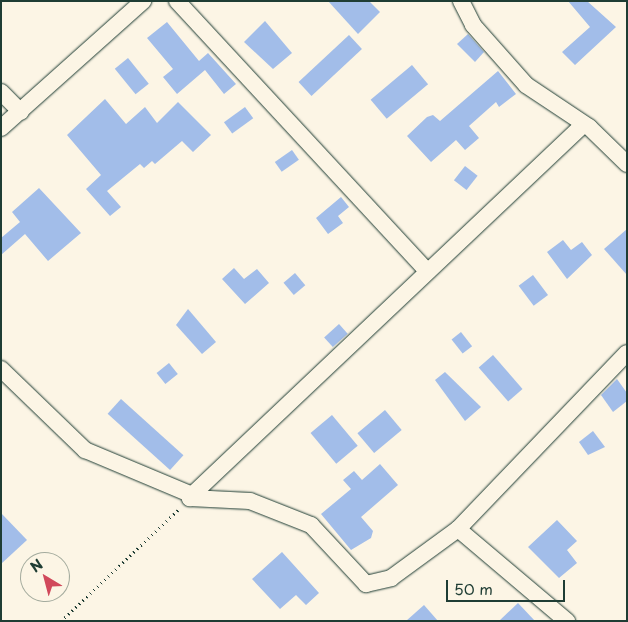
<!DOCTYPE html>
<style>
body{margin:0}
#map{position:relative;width:628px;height:622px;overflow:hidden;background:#fcf5e5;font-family:"Playpen Sans",sans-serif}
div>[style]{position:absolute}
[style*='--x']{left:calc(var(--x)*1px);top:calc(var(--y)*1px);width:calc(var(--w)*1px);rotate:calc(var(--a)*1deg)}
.building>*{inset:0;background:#a2bde9;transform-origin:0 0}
.path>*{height:3px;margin-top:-1.5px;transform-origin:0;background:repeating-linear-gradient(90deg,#1f3d34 0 1px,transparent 0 5px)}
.roads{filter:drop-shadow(0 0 1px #1f3d34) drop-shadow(0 0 1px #1f3d34)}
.minor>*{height:16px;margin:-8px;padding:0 8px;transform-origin:8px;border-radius:8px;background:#fcf5e5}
span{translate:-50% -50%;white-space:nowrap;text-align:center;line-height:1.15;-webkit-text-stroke:4px #fcf5e5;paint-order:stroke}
.frame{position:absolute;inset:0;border:2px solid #1f3d34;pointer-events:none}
.north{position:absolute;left:20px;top:552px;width:50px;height:50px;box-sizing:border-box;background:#fcf5e5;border:1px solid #a4ab9e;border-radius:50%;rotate:323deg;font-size:14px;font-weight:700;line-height:20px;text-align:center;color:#1f3d34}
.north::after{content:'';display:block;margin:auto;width:18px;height:22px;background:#d1495b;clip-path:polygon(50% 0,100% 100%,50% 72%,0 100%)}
.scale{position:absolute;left:446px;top:580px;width:119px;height:22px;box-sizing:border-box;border:2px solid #1f3d34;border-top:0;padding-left:6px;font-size:15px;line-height:18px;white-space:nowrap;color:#1f3d34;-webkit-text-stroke:4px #fcf5e5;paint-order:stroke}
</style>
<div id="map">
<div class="building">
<div style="clip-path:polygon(328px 1px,369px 1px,380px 12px,358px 34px)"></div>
<div style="clip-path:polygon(568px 1px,587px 1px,616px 27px,575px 65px,562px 52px,590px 27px)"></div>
<div style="clip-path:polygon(265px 21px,292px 53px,273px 69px,244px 42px)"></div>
<div style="clip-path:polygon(167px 22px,199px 61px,208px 53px,236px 84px,224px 94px,205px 70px,177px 94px,163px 77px,173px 69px,147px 38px)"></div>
<div style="clip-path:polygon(468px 34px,484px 52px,475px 62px,457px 44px)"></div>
<div style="left:349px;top:35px;width:19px;height:69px;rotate:47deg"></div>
<div style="left:128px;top:58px;width:33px;height:17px;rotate:51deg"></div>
<div style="left:412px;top:65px;width:25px;height:54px;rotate:50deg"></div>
<div style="clip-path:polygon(498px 71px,516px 94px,499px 107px,496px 102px,469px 126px,479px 138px,465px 150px,456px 140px,431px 162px,407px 136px,427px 117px,433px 115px,440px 121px)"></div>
<div style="clip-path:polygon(105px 99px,126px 124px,145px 107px,157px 123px,178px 102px,211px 135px,193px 152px,182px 141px,155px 164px,152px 161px,144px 168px,140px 164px,107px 191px,121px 207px,110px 216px,86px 189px,101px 175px,67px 135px)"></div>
<div style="left:245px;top:107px;width:14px;height:26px;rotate:54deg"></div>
<div style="left:292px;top:150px;width:12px;height:21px;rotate:55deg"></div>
<div style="left:465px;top:166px;width:16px;height:18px;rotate:38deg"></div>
<div style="clip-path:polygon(39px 188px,81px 233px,48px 261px,25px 234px,1px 255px,1px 238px,20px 222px,12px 212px)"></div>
<div style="clip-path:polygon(341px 197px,349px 207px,338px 216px,343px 223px,328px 234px,316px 218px)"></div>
<div style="clip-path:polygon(627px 229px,627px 275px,604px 249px)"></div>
<div style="clip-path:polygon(563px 240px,571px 250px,582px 242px,592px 255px,567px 279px,547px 252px)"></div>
<div style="clip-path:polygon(234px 268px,244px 279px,257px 269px,269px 283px,245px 304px,222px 279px)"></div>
<div style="left:295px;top:273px;width:16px;height:15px;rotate:50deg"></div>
<div style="left:533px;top:275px;width:25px;height:18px;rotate:53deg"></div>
<div style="clip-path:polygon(188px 309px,216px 342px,202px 354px,176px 325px)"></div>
<div style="left:339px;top:324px;width:13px;height:20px;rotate:48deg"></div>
<div style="left:461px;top:332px;width:18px;height:12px;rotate:52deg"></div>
<div style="left:493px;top:355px;width:45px;height:19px;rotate:49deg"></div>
<div style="left:169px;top:363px;width:14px;height:16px;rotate:51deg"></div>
<div style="clip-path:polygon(445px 372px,481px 407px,465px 421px,435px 380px)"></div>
<div style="clip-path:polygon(617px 379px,627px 393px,627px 401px,613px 412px,601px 395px)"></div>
<div style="left:121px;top:399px;width:84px;height:20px;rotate:42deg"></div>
<div style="left:385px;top:410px;width:26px;height:36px;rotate:50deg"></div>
<div style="left:332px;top:415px;width:40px;height:28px;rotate:50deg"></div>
<div style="clip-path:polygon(593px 431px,605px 447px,588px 455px,579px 442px)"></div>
<div style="clip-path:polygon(380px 464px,398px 485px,361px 517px,373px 531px,371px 538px,351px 550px,321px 514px,351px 489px,343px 480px,354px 471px,362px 480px)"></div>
<div style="clip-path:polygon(1px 513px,27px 540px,1px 564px)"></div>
<div style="clip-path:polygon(557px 520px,577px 541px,567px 550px,577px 563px,559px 578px,528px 547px)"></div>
<div style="clip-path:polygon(282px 552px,319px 593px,306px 605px,296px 595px,280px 609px,252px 579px)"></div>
<div style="clip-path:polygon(518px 603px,535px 621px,499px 621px)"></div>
<div style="clip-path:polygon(424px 605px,438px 621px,406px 621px)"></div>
</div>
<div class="path">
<div style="--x:61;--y:621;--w:164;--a:-43.5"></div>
</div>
<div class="roads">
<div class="minor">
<div style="--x:177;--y:1;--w:367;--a:47.2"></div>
<div style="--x:461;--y:1;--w:27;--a:63"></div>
<div style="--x:473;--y:25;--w:80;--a:48.5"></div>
<div style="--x:526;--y:85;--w:76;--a:33.7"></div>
<div style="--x:589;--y:127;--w:53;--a:44.2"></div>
<div style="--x:1;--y:92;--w:28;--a:45"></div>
<div style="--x:1;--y:128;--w:191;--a:-41.8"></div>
<div style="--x:1;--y:369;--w:117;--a:44"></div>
<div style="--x:85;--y:450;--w:116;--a:22.8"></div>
<div style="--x:192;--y:495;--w:4;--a:124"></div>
<div style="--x:190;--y:498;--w:60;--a:2.9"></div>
<div style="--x:250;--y:501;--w:66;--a:21.5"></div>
<div style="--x:311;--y:525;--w:81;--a:47"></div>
<div style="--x:366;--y:584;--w:26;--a:-13"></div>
<div style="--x:391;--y:578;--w:83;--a:-36.2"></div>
<div style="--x:458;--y:529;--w:143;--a:40.2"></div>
<div style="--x:192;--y:495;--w:537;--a:-43.42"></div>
<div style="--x:458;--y:529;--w:244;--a:-46.2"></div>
</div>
</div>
<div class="frame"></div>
<div class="north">N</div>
<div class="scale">50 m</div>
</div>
